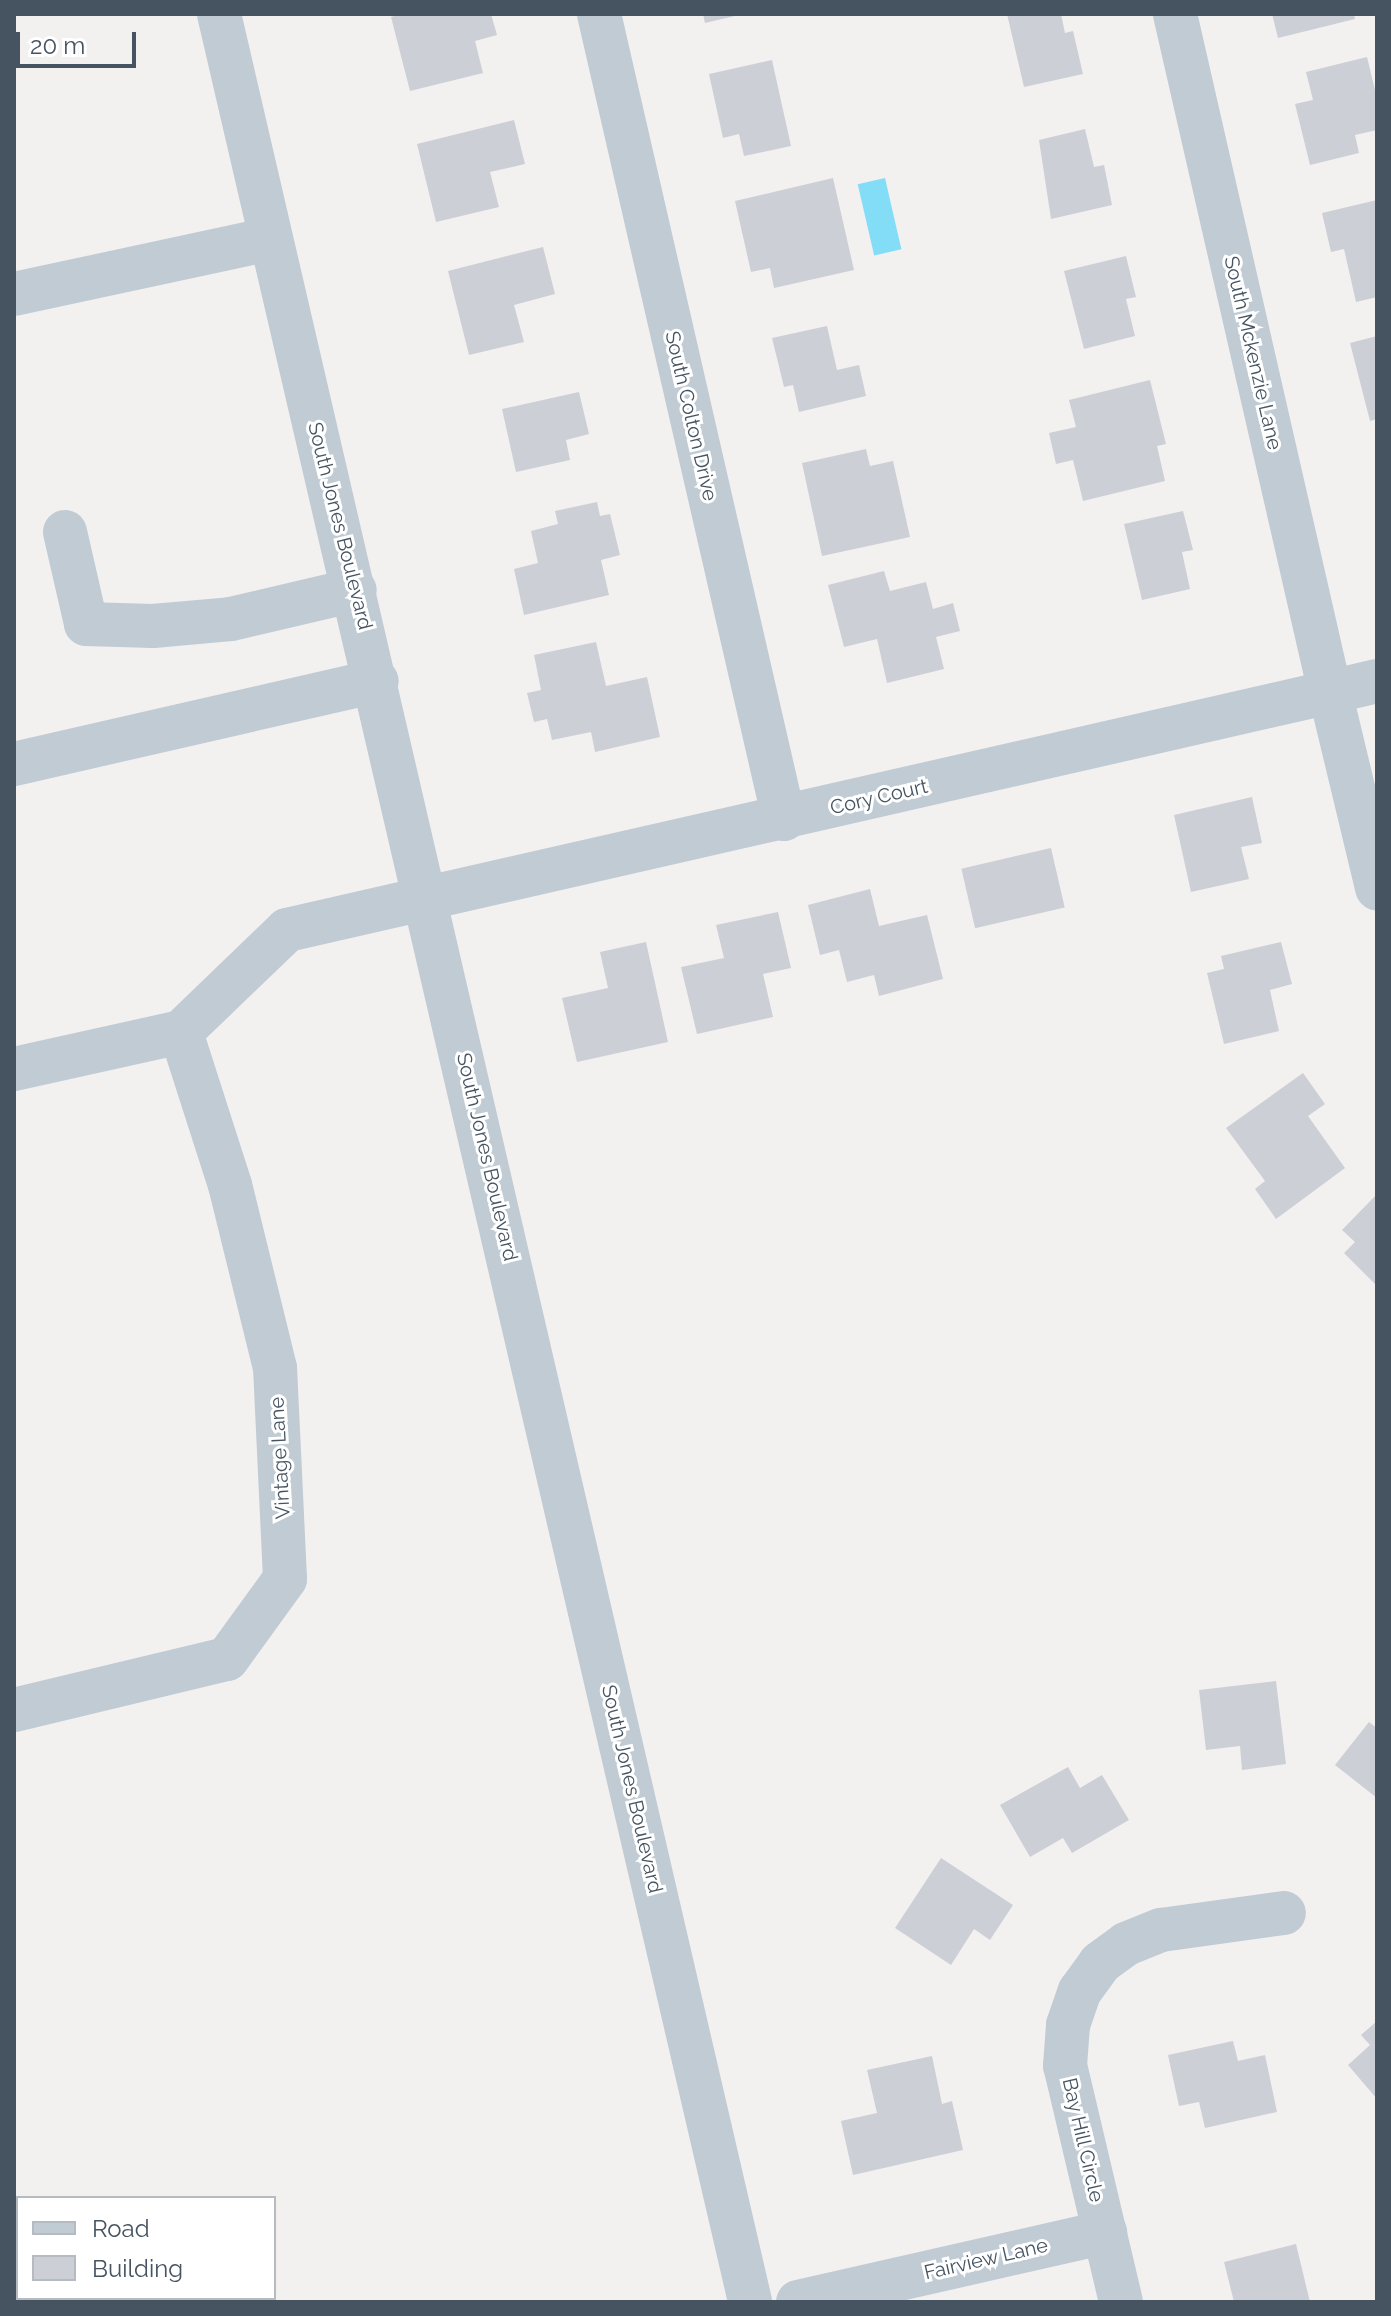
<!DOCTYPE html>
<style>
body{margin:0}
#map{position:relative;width:1391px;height:2316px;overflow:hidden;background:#f3f0f0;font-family:Raleway,sans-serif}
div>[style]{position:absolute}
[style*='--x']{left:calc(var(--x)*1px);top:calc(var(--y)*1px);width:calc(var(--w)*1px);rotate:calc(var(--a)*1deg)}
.water>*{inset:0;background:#84ddf6;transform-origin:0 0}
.building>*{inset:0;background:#cccfd6;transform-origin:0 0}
.minor>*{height:44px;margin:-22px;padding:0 22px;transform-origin:22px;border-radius:22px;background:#c0cbd4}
span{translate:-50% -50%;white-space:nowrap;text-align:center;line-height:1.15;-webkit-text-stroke:6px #fff;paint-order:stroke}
.street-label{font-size:20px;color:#465461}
.frame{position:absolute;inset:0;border:16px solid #465461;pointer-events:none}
.legend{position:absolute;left:16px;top:2196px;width:260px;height:104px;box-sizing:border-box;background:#fff;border:2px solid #b5bbc0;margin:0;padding:10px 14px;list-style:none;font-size:24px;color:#465461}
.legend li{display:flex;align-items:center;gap:16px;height:40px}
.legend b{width:40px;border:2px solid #b5bbc0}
.scale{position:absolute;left:16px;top:32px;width:120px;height:36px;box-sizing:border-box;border:4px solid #465461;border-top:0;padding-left:10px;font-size:24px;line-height:28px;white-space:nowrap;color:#465461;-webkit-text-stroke:6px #fff;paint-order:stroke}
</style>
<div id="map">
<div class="water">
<div style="left:885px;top:178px;width:73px;height:28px;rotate:77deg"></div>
</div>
<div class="building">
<div style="clip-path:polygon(402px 14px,491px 14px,497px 35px,475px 41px,483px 73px,410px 91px,391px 17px)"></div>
<div style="clip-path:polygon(703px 14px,738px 14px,739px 15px,705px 23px)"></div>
<div style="clip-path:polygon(1007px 14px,1061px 14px,1065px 33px,1073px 31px,1083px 74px,1024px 87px)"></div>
<div style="clip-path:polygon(1272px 14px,1354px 14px,1355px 19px,1278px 38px)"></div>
<div style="clip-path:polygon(1367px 57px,1377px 98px,1377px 130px,1355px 135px,1359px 153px,1310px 165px,1295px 104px,1313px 100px,1306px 72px)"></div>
<div style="clip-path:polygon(772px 60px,791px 146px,744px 156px,739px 134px,723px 138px,709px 74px)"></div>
<div style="clip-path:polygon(514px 120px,525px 164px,490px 172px,499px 207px,436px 222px,417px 144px)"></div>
<div style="clip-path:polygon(1085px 129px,1094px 167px,1104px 165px,1112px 205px,1051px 219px,1039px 140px)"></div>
<div style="clip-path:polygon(833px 178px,854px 270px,774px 288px,770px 268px,751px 272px,735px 201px)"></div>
<div style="clip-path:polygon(1377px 200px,1377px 297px,1356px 302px,1344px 249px,1331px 252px,1322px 213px)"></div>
<div style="clip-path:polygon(543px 247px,555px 294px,514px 305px,524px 342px,469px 355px,448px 271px)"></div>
<div style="clip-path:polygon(1126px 256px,1136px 297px,1126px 299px,1135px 336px,1084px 349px,1064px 271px)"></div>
<div style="clip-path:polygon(827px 326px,837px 370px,859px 365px,866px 396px,799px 412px,793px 385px,784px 387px,772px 338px)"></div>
<div style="clip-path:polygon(1377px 336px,1377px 419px,1370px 421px,1350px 343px)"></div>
<div style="clip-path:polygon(1150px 380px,1166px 444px,1157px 446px,1165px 481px,1083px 501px,1073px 460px,1056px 464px,1049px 433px,1076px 427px,1069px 400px)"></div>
<div style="clip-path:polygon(579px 392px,589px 434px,566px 440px,570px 460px,516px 472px,502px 409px)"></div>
<div style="clip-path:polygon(866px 449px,870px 466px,893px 461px,910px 537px,822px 556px,802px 463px)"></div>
<div style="clip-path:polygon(597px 502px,600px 516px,610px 514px,620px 555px,601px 560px,609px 595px,524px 615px,514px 569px,538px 563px,531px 531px,558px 524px,555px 511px)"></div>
<div style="clip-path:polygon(1183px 511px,1193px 550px,1182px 552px,1190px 589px,1142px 600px,1124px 524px)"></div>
<div style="clip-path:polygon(884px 571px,890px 591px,926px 582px,933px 609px,953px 603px,960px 631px,936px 637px,944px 669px,887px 683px,877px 639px,844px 647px,828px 585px)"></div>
<div style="clip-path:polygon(596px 642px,606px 686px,647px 677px,660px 737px,595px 752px,591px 732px,552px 740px,547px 719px,534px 722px,527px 693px,541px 690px,534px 655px)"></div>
<div style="clip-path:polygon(1252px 797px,1262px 843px,1241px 847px,1249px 879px,1191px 892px,1174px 815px)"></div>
<div style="left:1051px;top:848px;width:61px;height:92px;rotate:77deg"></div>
<div style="clip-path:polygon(870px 889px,879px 926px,927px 915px,943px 979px,879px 996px,874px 975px,847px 982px,839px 950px,820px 955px,808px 905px)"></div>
<div style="clip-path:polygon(778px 912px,791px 968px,763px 974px,773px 1017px,697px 1034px,681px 967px,724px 958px,716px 925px)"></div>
<div style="clip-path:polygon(646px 942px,668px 1042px,577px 1062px,562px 998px,608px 988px,600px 952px)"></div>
<div style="clip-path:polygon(1281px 942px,1292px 984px,1270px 990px,1279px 1031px,1224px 1044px,1207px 973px,1224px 969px,1221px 956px)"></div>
<div style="clip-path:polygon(1303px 1073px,1325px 1104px,1308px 1116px,1345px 1168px,1276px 1219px,1255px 1189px,1265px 1181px,1226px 1128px)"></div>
<div style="clip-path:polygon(1377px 1194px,1377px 1286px,1344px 1253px,1355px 1242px,1342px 1230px)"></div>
<div style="clip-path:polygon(1276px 1681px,1286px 1764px,1242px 1770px,1240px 1746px,1206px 1750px,1199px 1690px)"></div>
<div style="clip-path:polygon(1369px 1722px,1377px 1728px,1377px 1798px,1335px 1765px)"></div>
<div style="clip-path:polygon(1068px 1767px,1080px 1788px,1102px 1775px,1129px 1820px,1072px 1853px,1063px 1838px,1030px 1857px,1000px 1805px)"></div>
<div style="clip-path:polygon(941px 1858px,1013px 1905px,990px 1940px,974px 1929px,951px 1965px,895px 1928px)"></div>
<div style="clip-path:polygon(1377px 2021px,1377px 2099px,1348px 2065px,1370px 2045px,1361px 2035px)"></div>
<div style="clip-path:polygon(1233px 2041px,1238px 2061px,1265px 2055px,1277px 2112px,1205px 2128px,1199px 2102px,1179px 2106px,1168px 2055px)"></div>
<div style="clip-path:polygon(932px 2056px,942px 2104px,952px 2101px,963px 2150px,853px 2175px,841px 2121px,877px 2113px,867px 2070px)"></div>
<div style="clip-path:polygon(1296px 2244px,1310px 2302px,1234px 2302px,1224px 2262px)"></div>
</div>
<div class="minor">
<div style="--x:219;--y:14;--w:2349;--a:76.93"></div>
<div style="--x:599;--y:14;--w:826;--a:77.06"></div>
<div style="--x:14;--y:294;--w:262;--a:-12.1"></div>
<div style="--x:65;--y:532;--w:94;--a:77.1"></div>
<div style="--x:86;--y:624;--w:67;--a:1.7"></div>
<div style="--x:153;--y:626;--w:78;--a:-5.1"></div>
<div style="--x:231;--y:619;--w:127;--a:-13.2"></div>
<div style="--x:1377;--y:681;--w:48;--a:166.8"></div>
<div style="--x:1330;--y:692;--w:202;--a:76.5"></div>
<div style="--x:14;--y:764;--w:372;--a:-12.9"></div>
<div style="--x:14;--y:1069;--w:171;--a:-12.5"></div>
<div style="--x:181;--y:1032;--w:147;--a:-43.9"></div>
<div style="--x:287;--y:930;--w:1070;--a:-12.85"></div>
<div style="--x:1330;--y:692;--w:695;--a:-102.88"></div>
<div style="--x:14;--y:1710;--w:219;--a:-13.5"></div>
<div style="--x:227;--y:1659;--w:99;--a:-54.1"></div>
<div style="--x:285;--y:1579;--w:211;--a:-92.7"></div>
<div style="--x:275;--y:1368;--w:188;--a:-103.8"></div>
<div style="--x:230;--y:1185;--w:161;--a:-107.8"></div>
<div style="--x:798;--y:2302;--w:315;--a:-12.8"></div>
<div style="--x:1121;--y:2302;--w:243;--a:-103.3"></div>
<div style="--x:1065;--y:2066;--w:41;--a:-85.8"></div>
<div style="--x:1068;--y:2025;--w:36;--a:-71"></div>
<div style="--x:1080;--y:1991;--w:34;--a:-54"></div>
<div style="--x:1100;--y:1963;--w:32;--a:-36"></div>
<div style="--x:1126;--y:1944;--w:38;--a:-22"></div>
<div style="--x:1161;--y:1930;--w:124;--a:-7.9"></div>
</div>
<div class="street-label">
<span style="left:1253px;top:353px;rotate:77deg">South Mckenzie Lane</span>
<span style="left:691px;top:416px;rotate:77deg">South Colton Drive</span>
<span style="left:340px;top:526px;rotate:76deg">South Jones Boulevard</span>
<span style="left:879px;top:797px;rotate:-13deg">Cory Court</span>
<span style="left:487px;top:1157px;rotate:77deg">South Jones Boulevard</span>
<span style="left:280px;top:1458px;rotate:-93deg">Vintage Lane</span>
<span style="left:632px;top:1789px;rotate:77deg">South Jones Boulevard</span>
<span style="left:1083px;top:2140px;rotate:77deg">Bay Hill Circle</span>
<span style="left:986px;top:2259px;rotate:-13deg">Fairview Lane</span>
</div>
<div class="frame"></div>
<ul class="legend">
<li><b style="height:10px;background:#c0cbd4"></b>Road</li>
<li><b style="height:22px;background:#cccfd6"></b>Building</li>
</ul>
<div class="scale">20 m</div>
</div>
